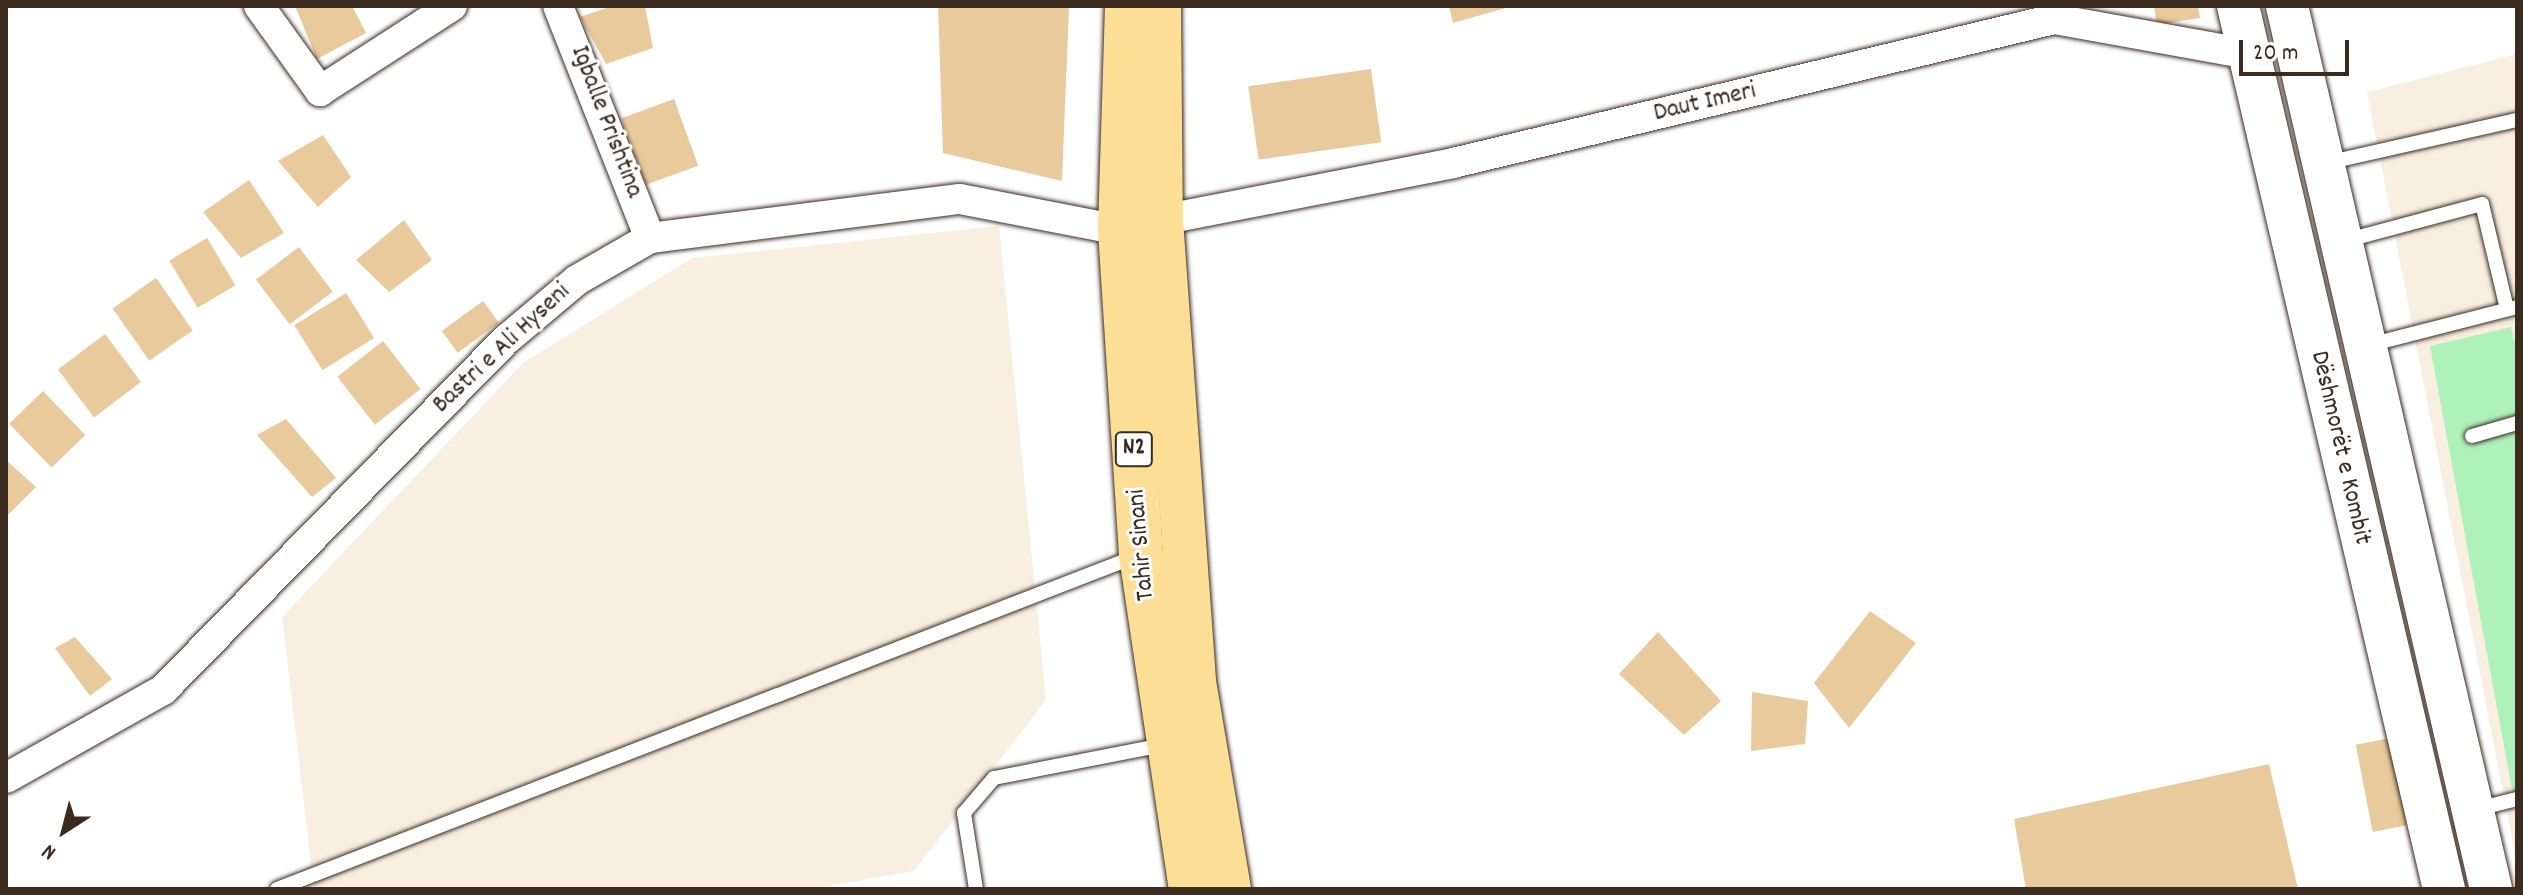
<!DOCTYPE html>
<meta charset="utf-8">
<style>
body{margin:0}
#map{position:relative;width:2523px;height:895px;overflow:hidden;background:#fff;font-family:Dekko,sans-serif}
div>[style]{position:absolute}
[style*='--x']{left:calc(var(--x)*1px);top:calc(var(--y)*1px);width:calc(var(--w)*1px);rotate:calc(var(--a)*1deg)}
.built>*{inset:0;background:#f8efe1}
.green>*{inset:0;background:#aef1bb}
.building>*{inset:0;background:#e9ca9c;transform-origin:0 0}
.roads{filter:drop-shadow(0 0 2px #3b2a1e) drop-shadow(0 0 2px #3b2a1e)}
.lane>*{height:14px;margin:-7px;padding:0 7px;transform-origin:7px;border-radius:7px;background:#fff}
.street>*{height:30px;margin:-15px;padding:0 15px;transform-origin:15px;border-radius:15px;background:#fff}
.secondary>*{height:42px;margin:-21px;padding:0 21px;transform-origin:21px;border-radius:21px;background:#fff}
.primary>*{height:44px;margin:-22px;padding:0 22px;transform-origin:22px;border-radius:22px;background:#fcde96}
span{translate:-50% -50%;white-space:nowrap;text-align:center;line-height:1.15;-webkit-text-stroke:6px #fff;paint-order:stroke}
.shield-label span{padding:2px 6px;background:#fff;border:2px solid;border-radius:6px;-webkit-text-stroke-width:0}
.shield-label{font-size:24px;color:#3b2a1e;font-weight:700}
.street-label{font-size:26px;color:#3b2a1e}
.frame{position:absolute;inset:0;border:8px solid #3b2a1e;pointer-events:none}
.north{position:absolute;left:24px;top:791px;width:80px;height:80px;-webkit-text-stroke:6px #fff;paint-order:stroke;rotate:216deg;font-size:22px;font-weight:700;line-height:32px;text-align:center;color:#3b2a1e}
.north::after{content:'';display:block;margin:auto;width:28px;height:36px;background:#3b2a1e;clip-path:polygon(50% 0,100% 100%,50% 72%,0 100%)}
.scale{position:absolute;left:2239px;top:40px;width:110px;height:36px;box-sizing:border-box;border:4px solid #3b2a1e;border-top:0;padding-left:10px;font-size:24px;line-height:28px;white-space:nowrap;color:#3b2a1e;-webkit-text-stroke:6px #fff;paint-order:stroke}
</style>
<div id="map">
<div class="built">
<div style="clip-path:polygon(2517px 54px,2517px 864px,2367px 92px)"></div>
<div style="clip-path:polygon(999px 226px,1046px 700px,914px 871px,812px 889px,314px 889px,282px 617px,523px 363px,692px 258px)"></div>
</div>
<div class="green">
<div style="clip-path:polygon(2511px 327px,2517px 353px,2517px 816px,2430px 346px)"></div>
</div>
<div class="building">
<div style="clip-path:polygon(295px 6px,352px 6px,366px 33px,317px 59px)"></div>
<div style="clip-path:polygon(612px 6px,645px 6px,653px 48px,606px 64px,580px 17px)"></div>
<div style="clip-path:polygon(938px 6px,1069px 6px,1062px 181px,943px 153px)"></div>
<div style="clip-path:polygon(1449px 6px,1509px 6px,1509px 7px,1453px 23px)"></div>
<div style="clip-path:polygon(2154px 6px,2198px 6px,2200px 18px,2157px 25px)"></div>
<div style="left:1371px;top:69px;width:74px;height:124px;rotate:82deg"></div>
<div style="left:674px;top:99px;width:71px;height:56px;rotate:70deg"></div>
<div style="clip-path:polygon(323px 135px,351px 177px,318px 207px,278px 161px)"></div>
<div style="clip-path:polygon(249px 180px,284px 233px,241px 258px,203px 212px)"></div>
<div style="clip-path:polygon(404px 220px,432px 260px,389px 292px,356px 260px)"></div>
<div style="left:207px;top:238px;width:55px;height:44px;rotate:59deg"></div>
<div style="left:299px;top:247px;width:56px;height:54px;rotate:53deg"></div>
<div style="left:156px;top:278px;width:64px;height:53px;rotate:55deg"></div>
<div style="left:346px;top:293px;width:53px;height:61px;rotate:58deg"></div>
<div style="left:483px;top:301px;width:27px;height:51px;rotate:54deg"></div>
<div style="left:105px;top:334px;width:60px;height:59px;rotate:53deg"></div>
<div style="left:383px;top:341px;width:61px;height:58px;rotate:52deg"></div>
<div style="left:43px;top:391px;width:61px;height:47px;rotate:46deg"></div>
<div style="clip-path:polygon(286px 419px,336px 478px,312px 497px,257px 435px)"></div>
<div style="clip-path:polygon(6px 460px,36px 487px,6px 517px)"></div>
<div style="clip-path:polygon(1870px 611px,1916px 643px,1849px 728px,1814px 683px)"></div>
<div style="clip-path:polygon(1658px 632px,1721px 701px,1684px 735px,1619px 674px)"></div>
<div style="clip-path:polygon(75px 637px,112px 679px,90px 696px,55px 648px)"></div>
<div style="clip-path:polygon(1752px 692px,1808px 701px,1805px 744px,1751px 751px)"></div>
<div style="left:2395px;top:737px;width:89px;height:40px;rotate:79deg"></div>
<div style="clip-path:polygon(2269px 764px,2298px 889px,2026px 889px,2014px 819px)"></div>
</div>
<div class="roads">
<div class="lane">
<div style="--x:2326;--y:163;--w:196;--a:-12.7"></div>
<div style="--x:2344;--y:241;--w:143;--a:-15"></div>
<div style="--x:2482;--y:204;--w:108;--a:76.6"></div>
<div style="--x:2369;--y:345;--w:153;--a:-14.4"></div>
<div style="--x:2472;--y:436;--w:47;--a:-16.1"></div>
<div style="--x:2477;--y:809;--w:41;--a:-14"></div>
<div style="--x:277;--y:889;--w:922;--a:-21.17"></div>
<div style="--x:976;--y:889;--w:77;--a:-99"></div>
<div style="--x:964;--y:813;--w:46;--a:-49.4"></div>
<div style="--x:994;--y:778;--w:173;--a:-11"></div>
</div>
<div class="street">
<div style="--x:259;--y:6;--w:105;--a:54.3"></div>
<div style="--x:320;--y:91;--w:157;--a:-32.8"></div>
<div style="--x:558;--y:6;--w:250;--a:68.4"></div>
<div style="--x:1161;--y:220;--w:298;--a:-11"></div>
<div style="--x:1453;--y:163;--w:618;--a:-13.47"></div>
<div style="--x:2054;--y:19;--w:198;--a:10.2"></div>
<div style="--x:6;--y:778;--w:180;--a:-29.3"></div>
<div style="--x:163;--y:690;--w:491;--a:-45.6"></div>
<div style="--x:507;--y:339;--w:92;--a:-40.1"></div>
<div style="--x:577;--y:280;--w:84;--a:-29.9"></div>
<div style="--x:650;--y:238;--w:312;--a:-7.2"></div>
<div style="--x:960;--y:199;--w:163;--a:11"></div>
</div>
<div class="secondary">
<div style="--x:2238;--y:6;--w:907;--a:76.87"></div>
<div style="--x:2287;--y:6;--w:906;--a:76.99"></div>
</div>
<div class="primary">
<div style="--x:1127;--y:6;--w:224;--a:91.8"></div>
<div style="--x:1120;--y:230;--w:326;--a:86.3"></div>
<div style="--x:1141;--y:555;--w:338;--a:81.5"></div>
<div style="--x:1159;--y:6;--w:214;--a:89.5"></div>
<div style="--x:1161;--y:220;--w:463;--a:85.9"></div>
<div style="--x:1194;--y:682;--w:210;--a:80.4"></div>
</div>
</div>
<div class="shield-label">
<span style="left:1134px;top:449px">N2</span>
</div>
<div class="street-label">
<span style="left:1705px;top:103px;rotate:-13deg">Daut Imeri</span>
<span style="left:606px;top:122px;rotate:69deg">Igballe Prishtina</span>
<span style="left:502px;top:349px;rotate:-43deg">Bastri e Ali Hyseni</span>
<span style="left:2340px;top:448px;rotate:77deg">Dëshmorët e Kombit</span>
<span style="left:1142px;top:545px;rotate:-95deg">Tahir Sinani</span>
</div>
<div class="frame"></div>
<div class="north">N</div>
<div class="scale">20 m</div>
</div>
